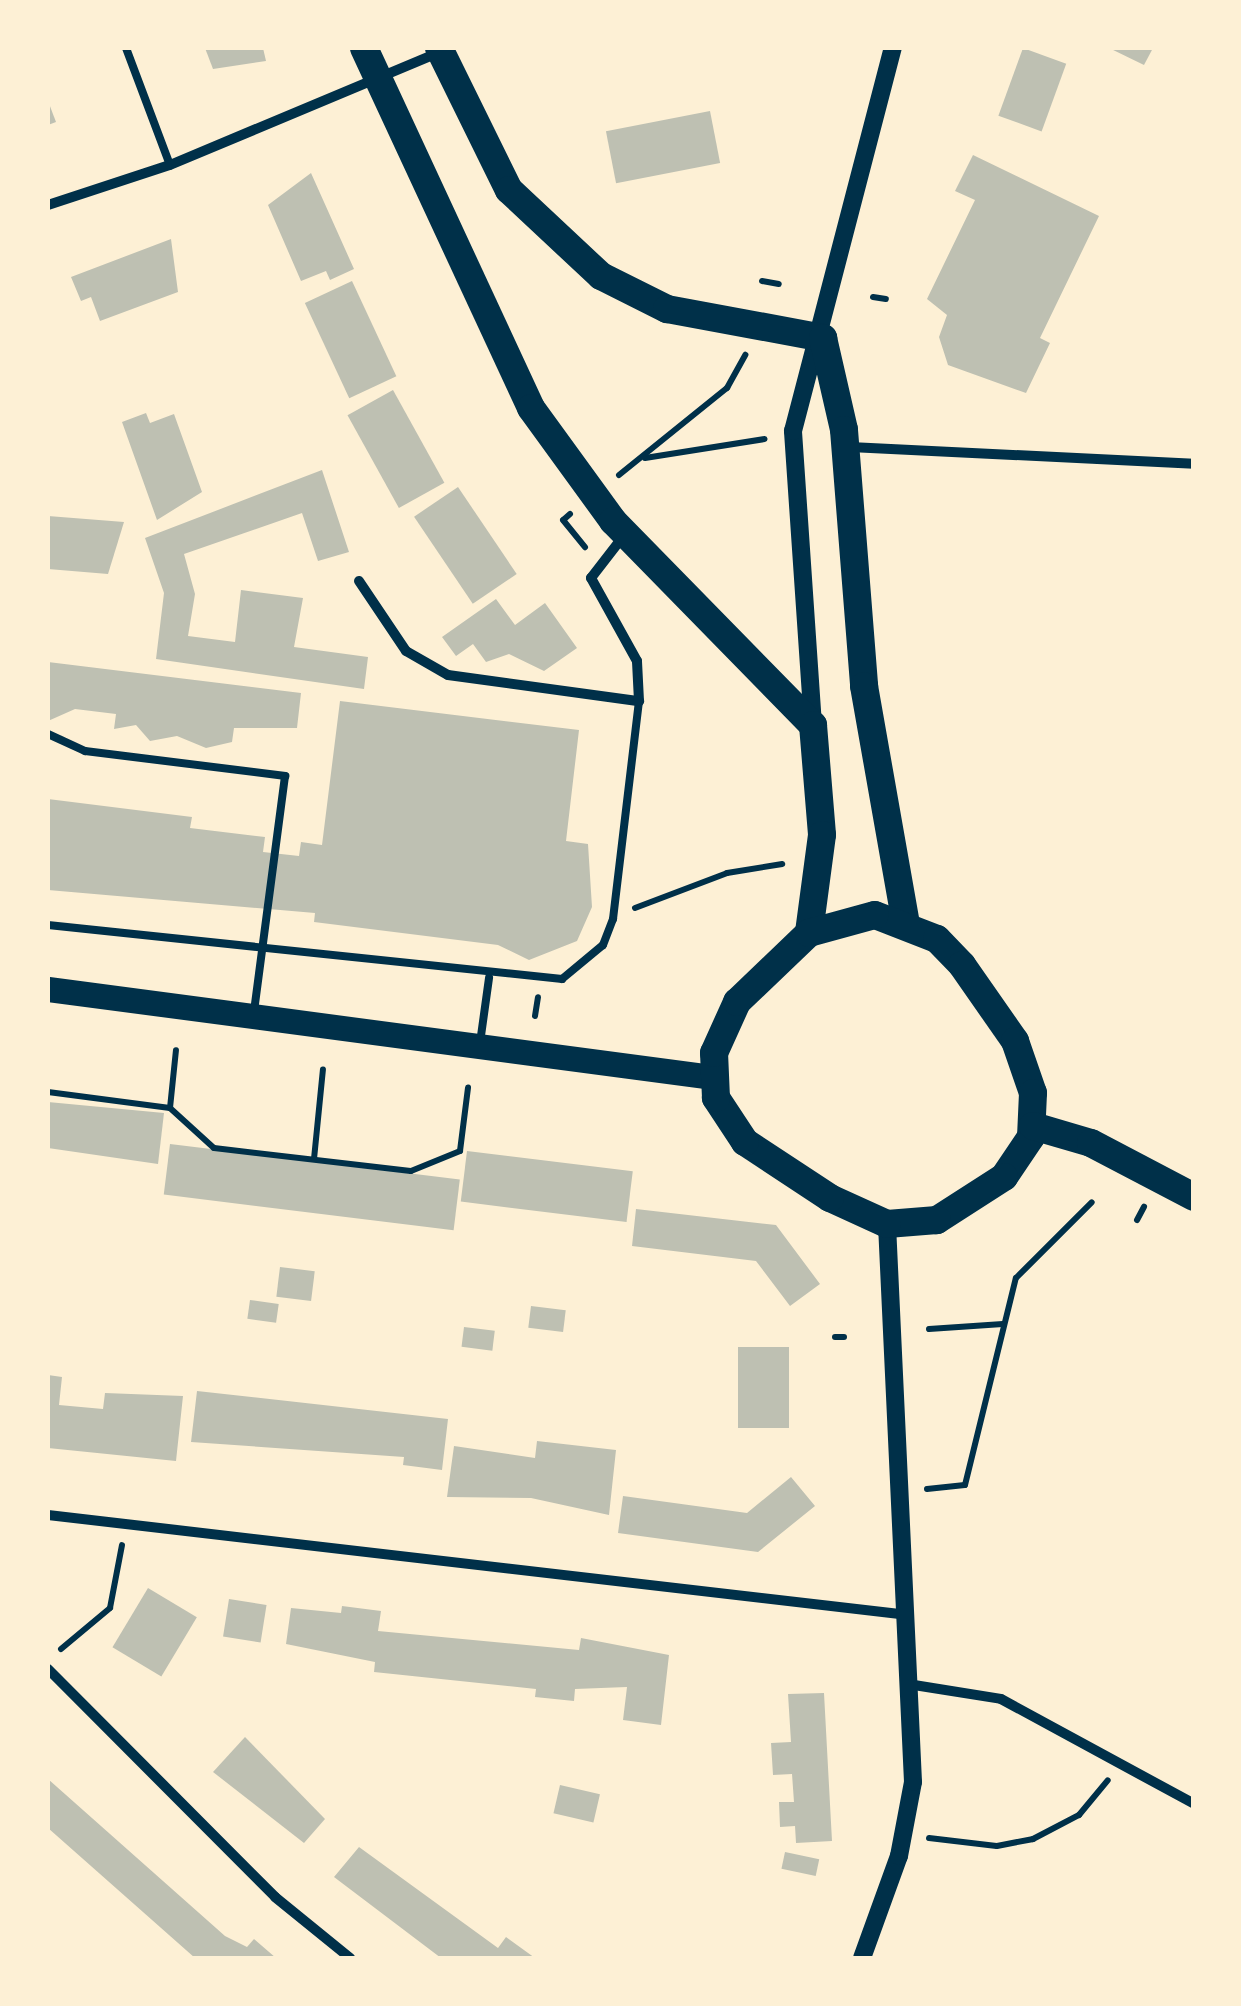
<!DOCTYPE html>
<style>
body{margin:0}
#map{position:relative;width:1241px;height:2006px;overflow:hidden;background:#fdf0d5;font-family:"Source Sans 3",sans-serif}
div>[style]{position:absolute}
[style*='--x']{left:calc(var(--x)*1px);top:calc(var(--y)*1px);width:calc(var(--w)*1px);rotate:calc(var(--a)*1deg)}
.building>*{inset:0;background:#bec0b2;transform-origin:0 0}
.path>*{height:6px;margin:-3px;padding:0 3px;transform-origin:3px;border-radius:3px;background:#003049}
.service>*{height:8px;margin:-4px;padding:0 4px;transform-origin:4px;border-radius:4px;background:#003049}
.minor>*{height:10px;margin:-5px;padding:0 5px;transform-origin:5px;border-radius:5px;background:#003049}
.tertiary>*{height:18px;margin:-9px;padding:0 9px;transform-origin:9px;border-radius:9px;background:#003049}
.primary>*{height:25px;margin:-12.5px;padding:0 12.5px;transform-origin:12.5px;border-radius:12.5px;background:#003049}
.trunk>*{height:28px;margin:-14px;padding:0 14px;transform-origin:14px;border-radius:14px;background:#003049}
span{translate:-50% -50%;white-space:nowrap;text-align:center;line-height:1.15;-webkit-text-stroke:8px #fdf0d5;paint-order:stroke}
.frame{position:absolute;inset:0;border:50px solid #fdf0d5;pointer-events:none}
</style>
<div id="map">
<div class="building">
<div style="clip-path:polygon(205px 48px,263px 48px,266px 61px,213px 69px)"></div>
<div style="left:1023px;top:48px;width:46px;height:72px;rotate:20deg"></div>
<div style="clip-path:polygon(1109px 48px,1153px 48px,1144px 65px)"></div>
<div style="clip-path:polygon(48px 101px,56px 122px,48px 125px)"></div>
<div style="left:710px;top:111px;width:53px;height:106px;rotate:79deg"></div>
<div style="clip-path:polygon(973px 155px,1099px 216px,1040px 338px,1050px 343px,1026px 393px,948px 365px,939px 337px,947px 315px,927px 299px,975px 200px,955px 191px)"></div>
<div style="clip-path:polygon(311px 173px,354px 269px,330px 280px,326px 271px,301px 281px,268px 205px)"></div>
<div style="clip-path:polygon(171px 239px,178px 292px,100px 321px,91px 297px,81px 301px,71px 277px)"></div>
<div style="left:352px;top:281px;width:105px;height:52px;rotate:65deg"></div>
<div style="left:393px;top:390px;width:106px;height:52px;rotate:61deg"></div>
<div style="clip-path:polygon(146px 413px,150px 423px,174px 414px,202px 492px,157px 520px,122px 422px)"></div>
<div style="clip-path:polygon(322px 470px,349px 552px,318px 561px,302px 513px,184px 554px,195px 594px,188px 636px,235px 642px,241px 590px,303px 598px,294px 647px,368px 657px,364px 689px,156px 659px,164px 593px,145px 538px)"></div>
<div style="left:458px;top:487px;width:105px;height:53px;rotate:56deg"></div>
<div style="clip-path:polygon(48px 516px,124px 522px,108px 574px,48px 569px)"></div>
<div style="clip-path:polygon(496px 599px,515px 625px,545px 603px,577px 648px,544px 671px,509px 654px,486px 662px,473px 644px,456px 656px,442px 637px)"></div>
<div style="clip-path:polygon(48px 662px,301px 693px,297px 728px,234px 728px,232px 742px,206px 748px,177px 736px,150px 741px,136px 725px,114px 729px,116px 714px,75px 709px,48px 721px)"></div>
<div style="clip-path:polygon(340px 701px,579px 730px,566px 841px,588px 844px,592px 907px,577px 941px,529px 960px,498px 945px,314px 922px,315px 913px,48px 890px,48px 799px,192px 817px,190px 828px,265px 837px,263px 852px,299px 856px,301px 842px,322px 845px)"></div>
<div style="clip-path:polygon(48px 1102px,164px 1113px,158px 1164px,48px 1148px)"></div>
<div style="left:170px;top:1144px;width:292px;height:51px;rotate:7deg"></div>
<div style="left:467px;top:1151px;width:167px;height:51px;rotate:7deg"></div>
<div style="clip-path:polygon(636px 1209px,776px 1225px,820px 1284px,790px 1306px,756px 1261px,632px 1246px)"></div>
<div style="left:280px;top:1267px;width:35px;height:30px;rotate:7deg"></div>
<div style="left:250px;top:1300px;width:29px;height:19px;rotate:8deg"></div>
<div style="left:531px;top:1306px;width:35px;height:22px;rotate:7deg"></div>
<div style="left:464px;top:1327px;width:31px;height:20px;rotate:7deg"></div>
<div style="left:738px;top:1347px;width:51px;height:81px"></div>
<div style="clip-path:polygon(48px 1375px,62px 1377px,59px 1405px,103px 1409px,105px 1393px,183px 1396px,176px 1461px,48px 1448px)"></div>
<div style="clip-path:polygon(197px 1391px,448px 1419px,442px 1470px,403px 1465px,404px 1457px,191px 1442px)"></div>
<div style="clip-path:polygon(537px 1441px,616px 1450px,609px 1515px,531px 1498px,447px 1497px,454px 1446px,535px 1458px)"></div>
<div style="clip-path:polygon(791px 1477px,815px 1506px,758px 1552px,618px 1533px,623px 1496px,747px 1513px)"></div>
<div style="left:148px;top:1588px;width:57px;height:69px;rotate:31deg"></div>
<div style="left:229px;top:1599px;width:38px;height:38px;rotate:9deg"></div>
<div style="clip-path:polygon(342px 1606px,381px 1611px,378px 1631px,579px 1650px,581px 1638px,669px 1655px,661px 1725px,623px 1720px,627px 1687px,575px 1689px,574px 1701px,535px 1697px,536px 1689px,374px 1672px,375px 1662px,286px 1644px,291px 1608px,341px 1613px)"></div>
<div style="clip-path:polygon(824px 1693px,832px 1841px,796px 1843px,795px 1826px,780px 1827px,779px 1802px,794px 1802px,792px 1774px,773px 1775px,771px 1743px,791px 1742px,788px 1694px)"></div>
<div style="clip-path:polygon(245px 1737px,325px 1819px,304px 1843px,213px 1772px)"></div>
<div style="clip-path:polygon(48px 1779px,225px 1936px,247px 1947px,254px 1939px,276px 1958px,195px 1958px,48px 1828px)"></div>
<div style="left:560px;top:1785px;width:41px;height:29px;rotate:13deg"></div>
<div style="clip-path:polygon(359px 1847px,498px 1948px,506px 1937px,535px 1958px,441px 1958px,334px 1877px)"></div>
<div style="left:785px;top:1852px;width:35px;height:17px;rotate:12deg"></div>
</div>
<div class="path">
<div style="--x:762;--y:281;--w:17;--a:10"></div>
<div style="--x:873;--y:297;--w:13;--a:9"></div>
<div style="--x:645;--y:458;--w:121;--a:-9"></div>
<div style="--x:619;--y:475;--w:139;--a:-38.9"></div>
<div style="--x:727;--y:388;--w:38;--a:-61"></div>
<div style="--x:570;--y:514;--w:9;--a:139"></div>
<div style="--x:563;--y:520;--w:35;--a:51"></div>
<div style="--x:635;--y:908;--w:98;--a:-20.8"></div>
<div style="--x:727;--y:873;--w:56;--a:-9.3"></div>
<div style="--x:535;--y:1016;--w:19;--a:-81"></div>
<div style="--x:48;--y:1092;--w:123;--a:7.5"></div>
<div style="--x:170;--y:1108;--w:59;--a:42.3"></div>
<div style="--x:214;--y:1148;--w:198;--a:6.7"></div>
<div style="--x:411;--y:1171;--w:53;--a:-22.2"></div>
<div style="--x:460;--y:1151;--w:64;--a:-82.8"></div>
<div style="--x:170;--y:1108;--w:58;--a:-84.1"></div>
<div style="--x:314;--y:1159;--w:90;--a:-84.3"></div>
<div style="--x:1137;--y:1220;--w:15;--a:-62"></div>
<div style="--x:929;--y:1329;--w:74;--a:-3.9"></div>
<div style="--x:835;--y:1337;--w:9;--a:0"></div>
<div style="--x:927;--y:1489;--w:38;--a:-6"></div>
<div style="--x:965;--y:1485;--w:213;--a:-76.2"></div>
<div style="--x:1016;--y:1278;--w:107;--a:-45"></div>
<div style="--x:61;--y:1649;--w:64;--a:-39.9"></div>
<div style="--x:110;--y:1608;--w:64;--a:-79.2"></div>
<div style="--x:929;--y:1838;--w:68;--a:6.7"></div>
<div style="--x:997;--y:1846;--w:37;--a:-11"></div>
<div style="--x:1033;--y:1839;--w:52;--a:-27.6"></div>
<div style="--x:1079;--y:1815;--w:45;--a:-50.4"></div>
</div>
<div class="service">
<div style="--x:126;--y:48;--w:125;--a:69.4"></div>
<div style="--x:48;--y:734;--w:41;--a:24.7"></div>
<div style="--x:85;--y:751;--w:202;--a:7.1"></div>
<div style="--x:285;--y:776;--w:236;--a:97.5"></div>
<div style="--x:48;--y:925;--w:517;--a:6"></div>
<div style="--x:562;--y:979;--w:53;--a:-39.7"></div>
<div style="--x:603;--y:945;--w:28;--a:-69"></div>
<div style="--x:613;--y:919;--w:220;--a:-83.2"></div>
<div style="--x:480;--y:1043;--w:66;--a:-82.1"></div>
</div>
<div class="minor">
<div style="--x:48;--y:205;--w:128;--a:-18.2"></div>
<div style="--x:170;--y:165;--w:293;--a:-22.7"></div>
<div style="--x:850;--y:447;--w:344;--a:2.8"></div>
<div style="--x:359;--y:581;--w:84;--a:56.1"></div>
<div style="--x:406;--y:651;--w:48;--a:29.7"></div>
<div style="--x:448;--y:675;--w:193;--a:7.8"></div>
<div style="--x:639;--y:701;--w:40;--a:-92.9"></div>
<div style="--x:637;--y:661;--w:95;--a:-119"></div>
<div style="--x:591;--y:578;--w:56;--a:-52.3"></div>
<div style="--x:48;--y:1515;--w:866;--a:6.63"></div>
<div style="--x:48;--y:1669;--w:322;--a:45.1"></div>
<div style="--x:275;--y:1897;--w:97;--a:39.1"></div>
<div style="--x:914;--y:1685;--w:88;--a:9.1"></div>
<div style="--x:1001;--y:1699;--w:220;--a:28.5"></div>
</div>
<div class="tertiary">
<div style="--x:813;--y:725;--w:295;--a:-93.9"></div>
<div style="--x:793;--y:431;--w:396;--a:-75.4"></div>
<div style="--x:862;--y:1958;--w:109;--a:-70.1"></div>
<div style="--x:899;--y:1856;--w:75;--a:-79.3"></div>
<div style="--x:913;--y:1782;--w:559;--a:-92.67"></div>
</div>
<div class="primary">
<div style="--x:48;--y:989;--w:671;--a:7.54"></div>
</div>
<div class="trunk">
<div style="--x:364;--y:48;--w:397;--a:65.1"></div>
<div style="--x:531;--y:408;--w:140;--a:54"></div>
<div style="--x:613;--y:521;--w:286;--a:45.6"></div>
<div style="--x:813;--y:725;--w:110;--a:85.3"></div>
<div style="--x:822;--y:835;--w:99;--a:97.6"></div>
<div style="--x:439;--y:48;--w:158;--a:63.8"></div>
<div style="--x:509;--y:190;--w:126;--a:43.1"></div>
<div style="--x:601;--y:276;--w:74;--a:26.6"></div>
<div style="--x:667;--y:309;--w:159;--a:10.5"></div>
<div style="--x:823;--y:338;--w:94;--a:77.1"></div>
<div style="--x:844;--y:430;--w:257;--a:85.5"></div>
<div style="--x:864;--y:686;--w:242;--a:80"></div>
<div style="--x:875;--y:915;--w:66;--a:21.2"></div>
<div style="--x:937;--y:939;--w:36;--a:46"></div>
<div style="--x:962;--y:965;--w:93;--a:55.1"></div>
<div style="--x:1015;--y:1041;--w:55;--a:70.9"></div>
<div style="--x:1033;--y:1093;--w:44;--a:92.6"></div>
<div style="--x:1031;--y:1137;--w:48;--a:124"></div>
<div style="--x:1004;--y:1177;--w:80;--a:147.3"></div>
<div style="--x:937;--y:1220;--w:50;--a:175.4"></div>
<div style="--x:887;--y:1224;--w:63;--a:-155.5"></div>
<div style="--x:830;--y:1198;--w:102;--a:-146.6"></div>
<div style="--x:745;--y:1142;--w:53;--a:-123.4"></div>
<div style="--x:716;--y:1098;--w:45;--a:-92.5"></div>
<div style="--x:714;--y:1053;--w:56;--a:-65.7"></div>
<div style="--x:737;--y:1002;--w:100;--a:-43.8"></div>
<div style="--x:809;--y:933;--w:68;--a:-15.3"></div>
<div style="--x:1033;--y:1126;--w:60;--a:16.3"></div>
<div style="--x:1091;--y:1143;--w:116;--a:27.7"></div>
</div>
<div class="frame"></div>
</div>
